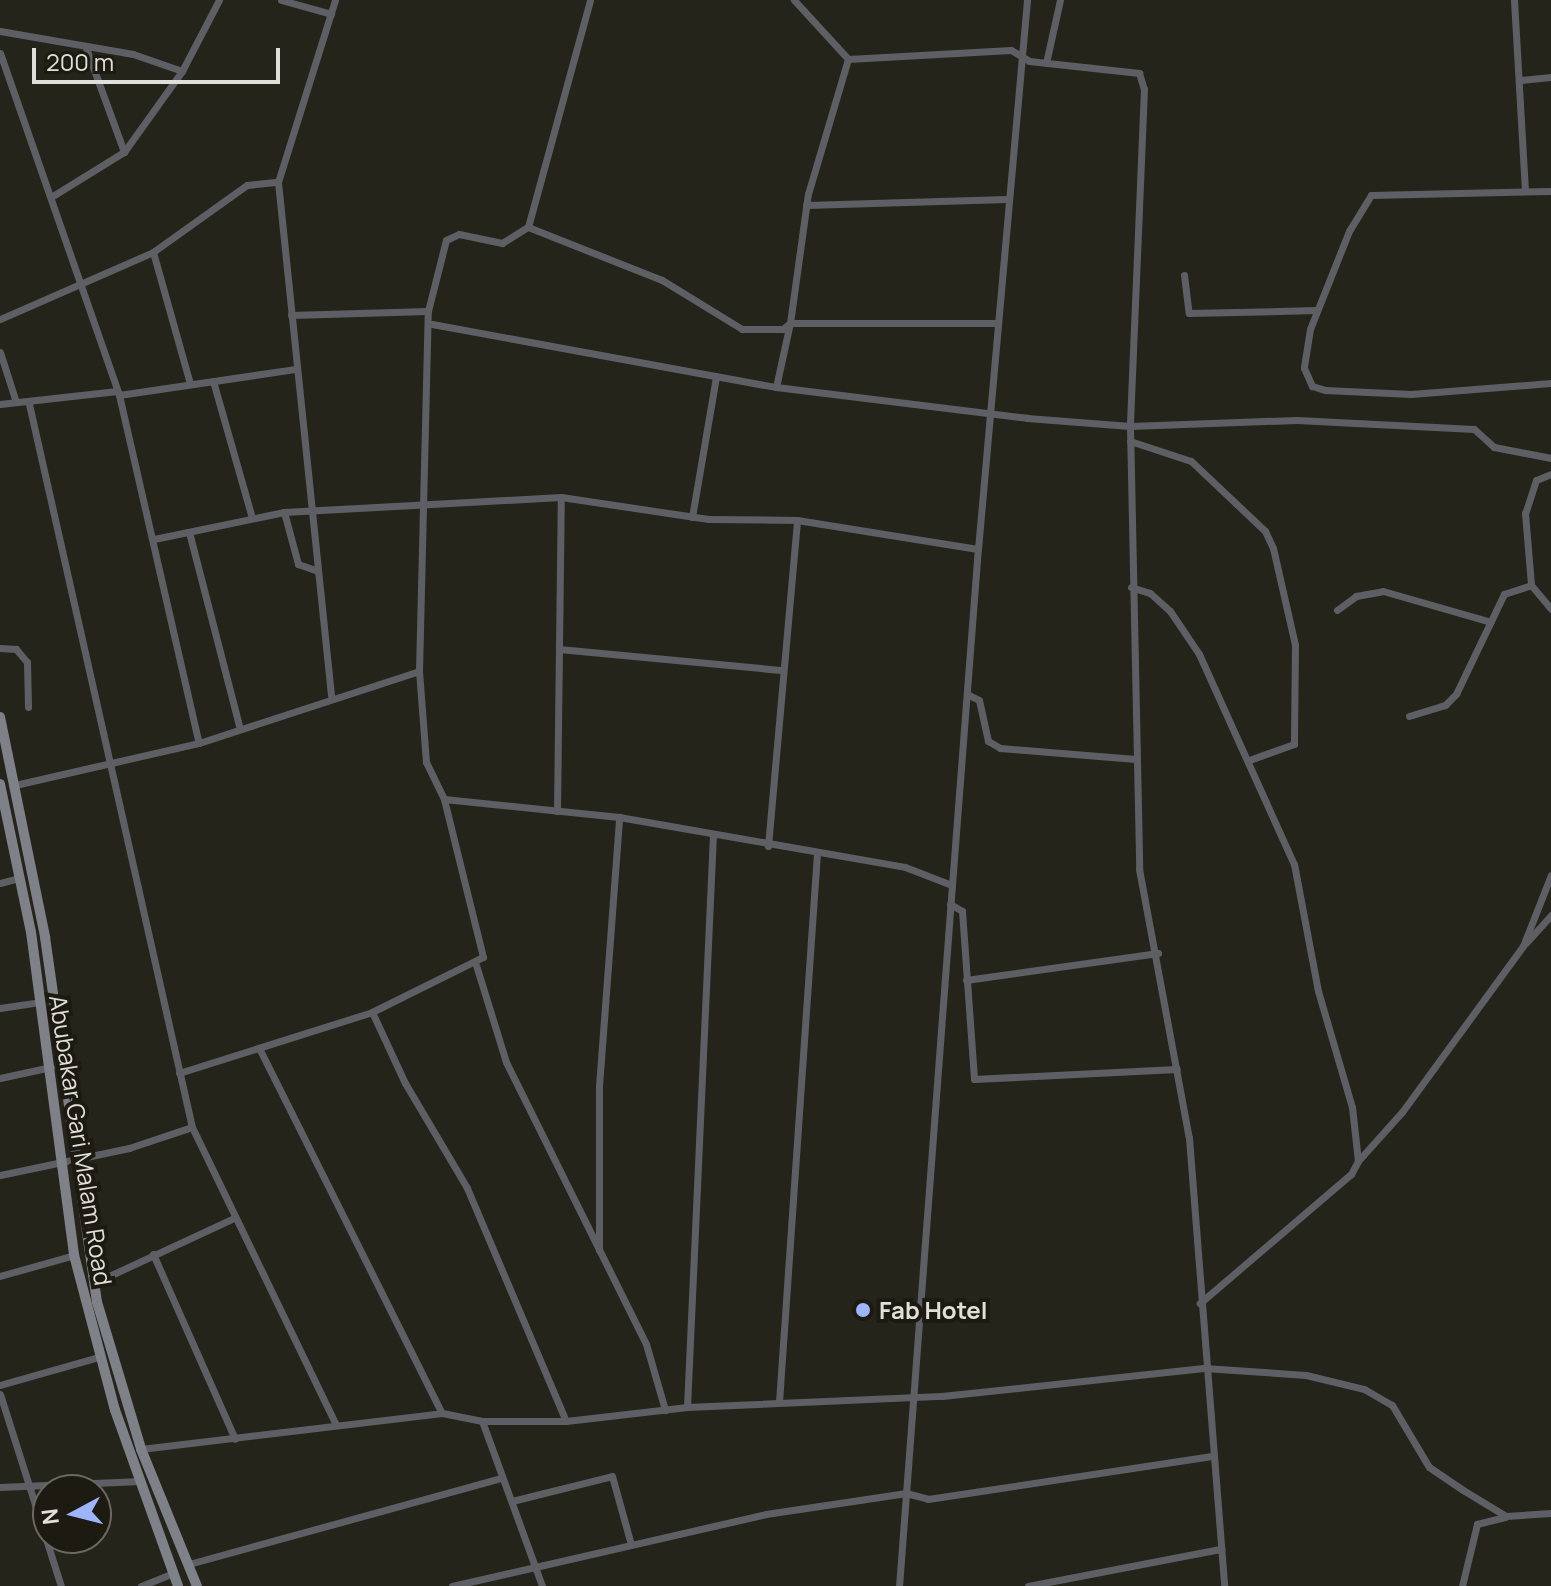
<!DOCTYPE html>
<style>
body{margin:0}
#map{position:relative;width:1551px;height:1586px;overflow:hidden;background:#25241a;font-family:Manrope,sans-serif}
div>[style]{position:absolute}
[style*='--x']{left:calc(var(--x)*1px);top:calc(var(--y)*1px);width:calc(var(--w)*1px);rotate:calc(var(--a)*1deg)}
.street>*{height:7px;margin:-3.5px;padding:0 3.5px;transform-origin:3.5px;border-radius:3.5px;background:#5e5f64}
.secondary>*{height:10px;margin:-5px;padding:0 5px;transform-origin:5px;border-radius:5px;background:#7e8188}
.dots>*{width:22px;height:22px;translate:-50% -50%;box-sizing:border-box;border:4px solid #1c1a11;border-radius:50%}
span{translate:-50% -50%;white-space:nowrap;text-align:center;line-height:1.15;-webkit-text-stroke:8px #1c1a11;paint-order:stroke}
.street-label{font-size:24px;color:#e0dfd9}
.poi-label{font-size:24px;color:#e0dfd9;font-weight:700}
.left{translate:0 -50%;text-align:left}
.north{position:absolute;left:32px;top:1474px;width:80px;height:80px;box-sizing:border-box;background:#1c1a11;border:2px solid #6a6961;border-radius:50%;rotate:263deg;font-size:22px;font-weight:700;line-height:32px;text-align:center;color:#e0dfd9}
.north::after{content:'';display:block;margin:auto;width:28px;height:36px;background:#9eb4fd;clip-path:polygon(50% 0,100% 100%,50% 72%,0 100%)}
.scale{position:absolute;left:32px;top:48px;width:248px;height:36px;box-sizing:border-box;border:4px solid #e0dfd9;border-top:0;padding-left:10px;font-size:24px;line-height:28px;white-space:nowrap;color:#e0dfd9;-webkit-text-stroke:6px #1c1a11;paint-order:stroke}
</style>
<div id="map">
<div class="street">
<div style="--x:281;--y:0;--w:52;--a:15.6"></div>
<div style="--x:794;--y:0;--w:80;--a:47.5"></div>
<div style="--x:1514;--y:0;--w:191;--a:86.7"></div>
<div style="--x:0;--y:31;--w:135;--a:9.8"></div>
<div style="--x:133;--y:54;--w:52;--a:19.1"></div>
<div style="--x:86;--y:48;--w:111;--a:69.9"></div>
<div style="--x:0;--y:53;--w:362;--a:70.8"></div>
<div style="--x:119;--y:395;--w:357;--a:77.1"></div>
<div style="--x:848;--y:59;--w:163;--a:-3.2"></div>
<div style="--x:1011;--y:50;--w:21;--a:31"></div>
<div style="--x:1029;--y:61;--w:111;--a:6.2"></div>
<div style="--x:1139;--y:73;--w:17;--a:73"></div>
<div style="--x:1144;--y:89;--w:337;--a:92.4"></div>
<div style="--x:1130;--y:426;--w:443;--a:88.8"></div>
<div style="--x:1139;--y:869;--w:274;--a:79.5"></div>
<div style="--x:1189;--y:1138;--w:449;--a:85.5"></div>
<div style="--x:1046;--y:63;--w:65;--a:-77.5"></div>
<div style="--x:1522;--y:80;--w:29;--a:-6"></div>
<div style="--x:1551;--y:191;--w:180;--a:178.7"></div>
<div style="--x:1371;--y:195;--w:42;--a:121.4"></div>
<div style="--x:1349;--y:231;--w:105;--a:111.7"></div>
<div style="--x:1310;--y:329;--w:39;--a:99"></div>
<div style="--x:1304;--y:368;--w:20;--a:66"></div>
<div style="--x:1312;--y:386;--w:14;--a:17"></div>
<div style="--x:1325;--y:390;--w:86;--a:2.7"></div>
<div style="--x:1411;--y:394;--w:140;--a:-4.5"></div>
<div style="--x:51;--y:197;--w:86;--a:-31.7"></div>
<div style="--x:124;--y:152;--w:100;--a:-54.4"></div>
<div style="--x:182;--y:71;--w:80;--a:-62.5"></div>
<div style="--x:806;--y:205;--w:201;--a:-1.7"></div>
<div style="--x:528;--y:227;--w:144;--a:21.6"></div>
<div style="--x:662;--y:280;--w:94;--a:31.5"></div>
<div style="--x:742;--y:329;--w:41;--a:0"></div>
<div style="--x:783;--y:329;--w:9;--a:-41"></div>
<div style="--x:790;--y:323;--w:130;--a:-82.1"></div>
<div style="--x:808;--y:194;--w:141;--a:-73.5"></div>
<div style="--x:153;--y:252;--w:137;--a:74.3"></div>
<div style="--x:1184;--y:275;--w:38;--a:83"></div>
<div style="--x:1189;--y:313;--w:128;--a:-1.3"></div>
<div style="--x:291;--y:315;--w:137;--a:-1.7"></div>
<div style="--x:0;--y:319;--w:167;--a:-23.6"></div>
<div style="--x:153;--y:252;--w:115;--a:-35.5"></div>
<div style="--x:247;--y:185;--w:31;--a:-6"></div>
<div style="--x:432;--y:324;--w:350;--a:10.4"></div>
<div style="--x:776;--y:387;--w:253;--a:7"></div>
<div style="--x:1027;--y:418;--w:103;--a:4.4"></div>
<div style="--x:1130;--y:426;--w:167;--a:-2.1"></div>
<div style="--x:1297;--y:420;--w:177;--a:2.9"></div>
<div style="--x:1474;--y:429;--w:27;--a:42"></div>
<div style="--x:1494;--y:447;--w:58;--a:10.9"></div>
<div style="--x:0;--y:352;--w:52;--a:72.3"></div>
<div style="--x:213;--y:381;--w:142;--a:74.1"></div>
<div style="--x:776;--y:387;--w:66;--a:-77.7"></div>
<div style="--x:790;--y:323;--w:208;--a:0"></div>
<div style="--x:119;--y:395;--w:179;--a:-8.4"></div>
<div style="--x:0;--y:404;--w:118;--a:-6.3"></div>
<div style="--x:29;--y:404;--w:741;--a:77.3"></div>
<div style="--x:192;--y:1127;--w:331;--a:64.2"></div>
<div style="--x:1130;--y:441;--w:64;--a:18.2"></div>
<div style="--x:1191;--y:461;--w:102;--a:43.4"></div>
<div style="--x:1265;--y:531;--w:19;--a:65"></div>
<div style="--x:1273;--y:548;--w:99;--a:77.2"></div>
<div style="--x:1295;--y:645;--w:99;--a:90.6"></div>
<div style="--x:1294;--y:744;--w:45;--a:160.3"></div>
<div style="--x:1551;--y:474;--w:16;--a:158"></div>
<div style="--x:1536;--y:480;--w:35;--a:108"></div>
<div style="--x:1525;--y:513;--w:72;--a:85.2"></div>
<div style="--x:1531;--y:585;--w:31;--a:50"></div>
<div style="--x:284;--y:512;--w:54;--a:74.9"></div>
<div style="--x:298;--y:564;--w:21;--a:19"></div>
<div style="--x:692;--y:517;--w:143;--a:-80.3"></div>
<div style="--x:189;--y:532;--w:203;--a:75.5"></div>
<div style="--x:154;--y:539;--w:133;--a:-11.7"></div>
<div style="--x:284;--y:512;--w:277;--a:-3.1"></div>
<div style="--x:561;--y:497;--w:149;--a:8.5"></div>
<div style="--x:708;--y:519;--w:89;--a:0.6"></div>
<div style="--x:797;--y:520;--w:183;--a:9.1"></div>
<div style="--x:978;--y:549;--w:551;--a:-84.9"></div>
<div style="--x:1131;--y:587;--w:20;--a:18"></div>
<div style="--x:1150;--y:593;--w:27;--a:42"></div>
<div style="--x:1170;--y:611;--w:52;--a:56"></div>
<div style="--x:1199;--y:654;--w:230;--a:65.7"></div>
<div style="--x:1294;--y:864;--w:129;--a:79.3"></div>
<div style="--x:1318;--y:991;--w:121;--a:73.7"></div>
<div style="--x:1352;--y:1107;--w:54;--a:83.7"></div>
<div style="--x:1358;--y:1161;--w:15;--a:118"></div>
<div style="--x:1351;--y:1174;--w:199;--a:139.5"></div>
<div style="--x:1337;--y:610;--w:24;--a:-36"></div>
<div style="--x:1356;--y:596;--w:27;--a:-10"></div>
<div style="--x:1383;--y:591;--w:112;--a:16"></div>
<div style="--x:0;--y:648;--w:16;--a:4"></div>
<div style="--x:16;--y:649;--w:17;--a:50"></div>
<div style="--x:27;--y:662;--w:45;--a:88.7"></div>
<div style="--x:559;--y:649;--w:225;--a:5.4"></div>
<div style="--x:967;--y:694;--w:13;--a:27"></div>
<div style="--x:979;--y:700;--w:42;--a:77.6"></div>
<div style="--x:988;--y:741;--w:14;--a:30"></div>
<div style="--x:1000;--y:748;--w:136;--a:4.6"></div>
<div style="--x:331;--y:695;--w:516;--a:-95.9"></div>
<div style="--x:278;--y:182;--w:191;--a:-72.6"></div>
<div style="--x:1409;--y:716;--w:38;--a:-17"></div>
<div style="--x:1445;--y:705;--w:16;--a:-45"></div>
<div style="--x:1456;--y:694;--w:111;--a:-64.4"></div>
<div style="--x:1504;--y:594;--w:28;--a:-18"></div>
<div style="--x:15;--y:785;--w:189;--a:-12.9"></div>
<div style="--x:199;--y:743;--w:231;--a:-18.1"></div>
<div style="--x:444;--y:799;--w:176;--a:5.9"></div>
<div style="--x:619;--y:817;--w:290;--a:9.9"></div>
<div style="--x:905;--y:867;--w:50;--a:21"></div>
<div style="--x:952;--y:885;--w:703;--a:94.32"></div>
<div style="--x:557;--y:811;--w:314;--a:-89.3"></div>
<div style="--x:768;--y:846;--w:327;--a:-84.9"></div>
<div style="--x:0;--y:883;--w:20;--a:-15"></div>
<div style="--x:952;--y:885;--w:337;--a:-85.6"></div>
<div style="--x:950;--y:904;--w:14;--a:30"></div>
<div style="--x:962;--y:911;--w:168;--a:85.9"></div>
<div style="--x:974;--y:1079;--w:203;--a:-2.8"></div>
<div style="--x:1526;--y:943;--w:38;--a:-48"></div>
<div style="--x:476;--y:965;--w:102;--a:72.8"></div>
<div style="--x:506;--y:1062;--w:315;--a:63.6"></div>
<div style="--x:646;--y:1344;--w:69;--a:73.9"></div>
<div style="--x:966;--y:980;--w:194;--a:-8"></div>
<div style="--x:0;--y:1008;--w:40;--a:-8.5"></div>
<div style="--x:372;--y:1012;--w:78;--a:65.1"></div>
<div style="--x:405;--y:1083;--w:122;--a:59.4"></div>
<div style="--x:467;--y:1188;--w:253;--a:67"></div>
<div style="--x:259;--y:1048;--w:408;--a:63.4"></div>
<div style="--x:179;--y:1073;--w:202;--a:-17.5"></div>
<div style="--x:372;--y:1012;--w:124;--a:-26.4"></div>
<div style="--x:483;--y:957;--w:163;--a:-103.9"></div>
<div style="--x:444;--y:799;--w:41;--a:-115.9"></div>
<div style="--x:426;--y:762;--w:91;--a:-94.4"></div>
<div style="--x:419;--y:671;--w:360;--a:-88.6"></div>
<div style="--x:428;--y:311;--w:73;--a:-75.8"></div>
<div style="--x:446;--y:240;--w:14;--a:-25"></div>
<div style="--x:459;--y:234;--w:44;--a:11.8"></div>
<div style="--x:502;--y:243;--w:31;--a:-32"></div>
<div style="--x:528;--y:227;--w:235;--a:-74.7"></div>
<div style="--x:0;--y:1078;--w:52;--a:-12.2"></div>
<div style="--x:1358;--y:1161;--w:66;--a:-48.1"></div>
<div style="--x:1402;--y:1112;--w:205;--a:-53.9"></div>
<div style="--x:1523;--y:946;--w:76;--a:-68.5"></div>
<div style="--x:0;--y:1175;--w:132;--a:-11.8"></div>
<div style="--x:129;--y:1148;--w:66;--a:-18.4"></div>
<div style="--x:599;--y:1250;--w:164;--a:-90"></div>
<div style="--x:599;--y:1086;--w:270;--a:-85.7"></div>
<div style="--x:153;--y:1254;--w:202;--a:66.1"></div>
<div style="--x:0;--y:1276;--w:77;--a:-15.8"></div>
<div style="--x:94;--y:1283;--w:154;--a:-24.9"></div>
<div style="--x:0;--y:1385;--w:103;--a:-15.8"></div>
<div style="--x:0;--y:1394;--w:201;--a:72.4"></div>
<div style="--x:779;--y:1402;--w:550;--a:-86.04"></div>
<div style="--x:687;--y:1407;--w:573;--a:-87.4"></div>
<div style="--x:482;--y:1421;--w:176;--a:70"></div>
<div style="--x:141;--y:1449;--w:303;--a:-6.8"></div>
<div style="--x:442;--y:1413;--w:41;--a:11.3"></div>
<div style="--x:482;--y:1421;--w:84;--a:0"></div>
<div style="--x:566;--y:1421;--w:122;--a:-6.6"></div>
<div style="--x:687;--y:1407;--w:255;--a:-2.5"></div>
<div style="--x:942;--y:1396;--w:263;--a:-6.1"></div>
<div style="--x:1204;--y:1368;--w:102;--a:3.9"></div>
<div style="--x:1306;--y:1375;--w:60;--a:13.6"></div>
<div style="--x:1364;--y:1389;--w:32;--a:30"></div>
<div style="--x:1392;--y:1405;--w:72;--a:59.2"></div>
<div style="--x:1429;--y:1467;--w:41;--a:34.1"></div>
<div style="--x:1463;--y:1490;--w:50;--a:31.2"></div>
<div style="--x:1506;--y:1516;--w:45;--a:-3.8"></div>
<div style="--x:0;--y:1487;--w:141;--a:-2.4"></div>
<div style="--x:512;--y:1501;--w:103;--a:-14"></div>
<div style="--x:612;--y:1476;--w:67;--a:74.5"></div>
<div style="--x:189;--y:1564;--w:325;--a:-15.4"></div>
<div style="--x:141;--y:1586;--w:35;--a:-22"></div>
<div style="--x:452;--y:1586;--w:322;--a:-12.9"></div>
<div style="--x:766;--y:1514;--w:142;--a:-8.5"></div>
<div style="--x:906;--y:1493;--w:23;--a:15"></div>
<div style="--x:928;--y:1499;--w:287;--a:-8.6"></div>
<div style="--x:1028;--y:1586;--w:197;--a:-10.9"></div>
<div style="--x:1462;--y:1586;--w:64;--a:-76.4"></div>
<div style="--x:1477;--y:1524;--w:29;--a:-14"></div>
</div>
<div class="secondary">
<div style="--x:0;--y:717;--w:225;--a:78.4"></div>
<div style="--x:45;--y:937;--w:369;--a:81.9"></div>
<div style="--x:97;--y:1302;--w:153;--a:73.3"></div>
<div style="--x:141;--y:1449;--w:148;--a:67.8"></div>
<div style="--x:0;--y:784;--w:151;--a:78.2"></div>
<div style="--x:31;--y:932;--w:326;--a:82.4"></div>
<div style="--x:74;--y:1255;--w:160;--a:75.2"></div>
<div style="--x:115;--y:1410;--w:187;--a:70.3"></div>
</div>
<div class="dots">
<div style="left:863px;top:1310px;background:#9eb4fd"></div>
</div>
<div class="street-label">
<span style="left:81px;top:1140px;rotate:81deg">Abubakar Gari Malam Road</span>
</div>
<div class="poi-label">
<span class="left" style="left:879px;top:1310px">Fab Hotel</span>
</div>
<div class="north">N</div>
<div class="scale">200 m</div>
</div>
